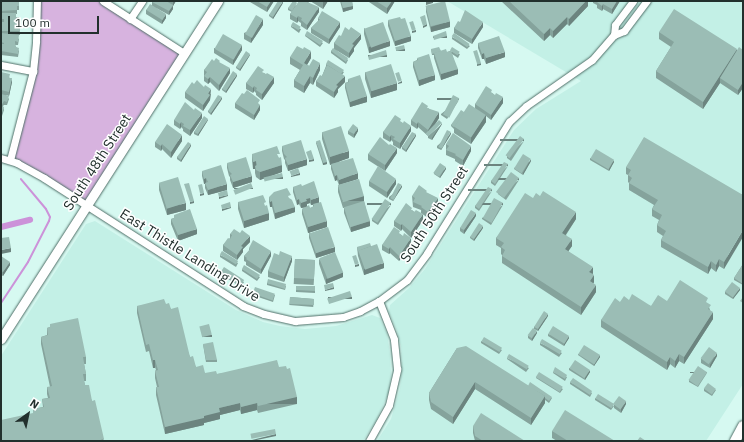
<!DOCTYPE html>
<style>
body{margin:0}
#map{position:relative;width:744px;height:442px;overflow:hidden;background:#d6f9f1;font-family:"IBM Plex Sans",sans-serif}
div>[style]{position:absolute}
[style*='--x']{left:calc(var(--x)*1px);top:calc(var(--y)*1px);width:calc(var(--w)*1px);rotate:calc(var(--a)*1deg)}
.built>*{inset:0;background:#c3f0e6}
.green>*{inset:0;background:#d7b3df}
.stream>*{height:2px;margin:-1px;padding:0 1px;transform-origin:1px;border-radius:1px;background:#cc92d9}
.canal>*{height:6px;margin:-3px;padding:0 3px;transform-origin:3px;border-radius:3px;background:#cc92d9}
.roads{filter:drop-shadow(0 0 1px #4f6e67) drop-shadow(0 0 1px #4f6e67)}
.minor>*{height:7px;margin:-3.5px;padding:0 3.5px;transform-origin:3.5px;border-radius:3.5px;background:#fff}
.major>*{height:9px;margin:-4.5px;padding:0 4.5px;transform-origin:4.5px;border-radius:4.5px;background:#fff}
.highway>*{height:10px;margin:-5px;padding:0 5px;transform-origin:5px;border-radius:5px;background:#fff}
.wall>*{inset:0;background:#85a39c;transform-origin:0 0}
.shaded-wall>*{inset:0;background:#6c847f;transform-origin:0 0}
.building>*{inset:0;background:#9bbdb5;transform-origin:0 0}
span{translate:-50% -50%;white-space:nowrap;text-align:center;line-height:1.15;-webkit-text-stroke:3px #fff;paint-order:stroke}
.street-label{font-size:14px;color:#22302d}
.frame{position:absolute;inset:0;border:2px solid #22302d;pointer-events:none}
.north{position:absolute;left:8px;top:394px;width:40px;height:40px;-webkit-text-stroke:3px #fff;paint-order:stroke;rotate:33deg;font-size:11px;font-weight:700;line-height:16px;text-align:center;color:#22302d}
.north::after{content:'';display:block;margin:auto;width:14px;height:18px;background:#22302d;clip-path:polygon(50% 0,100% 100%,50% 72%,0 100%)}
.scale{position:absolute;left:8px;top:16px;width:91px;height:18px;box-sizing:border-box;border:2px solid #22302d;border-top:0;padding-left:5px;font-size:12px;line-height:14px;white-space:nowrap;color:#22302d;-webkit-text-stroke:3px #fff;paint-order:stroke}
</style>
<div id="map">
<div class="built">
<div style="clip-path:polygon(447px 1px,743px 1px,743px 384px,706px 441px,377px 441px,391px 419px,400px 388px,402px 368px,401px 346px,397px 331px,389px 312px,390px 305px,409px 288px,425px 269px,514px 130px,536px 109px,581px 81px)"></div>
<div style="clip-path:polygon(95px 221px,236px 310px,263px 322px,280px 326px,305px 329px,336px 326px,372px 315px,380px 318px,387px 334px,390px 353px,391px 374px,389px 392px,377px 419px,363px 441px,1px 441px,1px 356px,86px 224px)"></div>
</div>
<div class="green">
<div style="clip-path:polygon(37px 1px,103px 1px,184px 53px,86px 206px,10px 160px,33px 71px)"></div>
</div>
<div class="stream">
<div style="--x:1;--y:303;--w:49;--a:-56.6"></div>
<div style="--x:28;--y:262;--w:46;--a:-62.9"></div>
<div style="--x:49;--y:221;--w:4;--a:-76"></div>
<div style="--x:50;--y:217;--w:9;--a:-117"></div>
<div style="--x:46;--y:209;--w:39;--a:-130"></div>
</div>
<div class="canal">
<div style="--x:1;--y:227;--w:30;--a:-14"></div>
</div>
<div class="roads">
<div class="minor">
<div style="--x:103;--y:1;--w:96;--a:32.7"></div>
<div style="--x:130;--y:19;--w:22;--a:-56"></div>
<div style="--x:614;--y:35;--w:10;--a:-84"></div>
<div style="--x:615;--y:25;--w:30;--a:-53"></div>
<div style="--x:1;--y:65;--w:33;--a:11"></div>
<div style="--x:1;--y:158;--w:17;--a:17"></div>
<div style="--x:17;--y:163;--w:31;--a:29"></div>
<div style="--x:44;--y:178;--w:237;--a:32.7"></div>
<div style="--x:243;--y:306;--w:22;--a:21"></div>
<div style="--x:264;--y:314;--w:32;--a:13"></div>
<div style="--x:295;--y:321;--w:48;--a:-4.8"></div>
<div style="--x:343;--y:317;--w:18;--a:-19"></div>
<div style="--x:360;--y:311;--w:21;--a:-28"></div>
<div style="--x:379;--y:301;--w:35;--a:-37"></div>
<div style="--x:407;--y:280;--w:34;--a:-53"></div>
<div style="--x:427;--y:253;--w:155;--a:-58"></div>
<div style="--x:509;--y:122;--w:23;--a:-43"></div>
<div style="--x:526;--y:106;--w:80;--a:-34.9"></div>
<div style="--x:592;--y:60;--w:33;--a:-49"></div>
<div style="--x:614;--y:35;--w:11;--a:-22"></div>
<div style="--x:624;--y:31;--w:38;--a:-53"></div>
<div style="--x:10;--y:160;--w:92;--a:-75.5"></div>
<div style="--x:33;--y:71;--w:30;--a:-84"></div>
<div style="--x:36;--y:41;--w:40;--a:-88.6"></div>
<div style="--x:369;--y:441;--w:41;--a:-60.9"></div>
<div style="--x:389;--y:405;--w:37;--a:-77"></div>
<div style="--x:397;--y:369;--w:30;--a:-96"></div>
<div style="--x:394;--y:339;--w:41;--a:-111.5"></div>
</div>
<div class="major">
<div style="--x:1;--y:339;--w:402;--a:-57.3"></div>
</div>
<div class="highway">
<div style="--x:735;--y:441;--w:17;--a:-62"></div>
</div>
</div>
<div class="wall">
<div style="clip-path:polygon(1px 1px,19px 1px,19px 10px,17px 10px,17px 14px,16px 14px,16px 17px,19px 17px,20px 35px,14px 35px,19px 39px,18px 45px,15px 45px,16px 47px,19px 51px,18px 57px,1px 55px,1px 22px,2px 22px,2px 15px,1px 15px)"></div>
<div style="clip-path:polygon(152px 1px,176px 1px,173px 6px,173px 9px,169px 15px,156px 8px,166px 18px,162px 24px,146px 14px,146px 10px,152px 5px)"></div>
<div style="clip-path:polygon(250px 1px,274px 1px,267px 12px,250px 2px)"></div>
<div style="clip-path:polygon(308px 1px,308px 2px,319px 12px,307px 30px,301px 26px,301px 23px,298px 21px,297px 23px,290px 19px,290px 14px,292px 12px,288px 10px,288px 8px)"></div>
<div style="clip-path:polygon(310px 1px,328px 1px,323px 9px)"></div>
<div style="clip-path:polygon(340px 1px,352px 1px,353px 9px,343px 12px)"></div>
<div style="clip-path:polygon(369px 1px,395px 1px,387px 14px,369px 2px)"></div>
<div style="clip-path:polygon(501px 1px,589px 1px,588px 2px,588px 6px,569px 26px,567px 24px,553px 38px,550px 35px,544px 41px)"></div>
<div style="clip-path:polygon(593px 1px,620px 1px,612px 14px,603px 9px,602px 11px,597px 8px,597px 5px,593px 3px)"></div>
<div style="clip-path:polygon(283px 3px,273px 19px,269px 16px,269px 15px)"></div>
<div style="clip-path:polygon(426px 6px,450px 27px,431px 32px,426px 12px)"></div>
<div style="clip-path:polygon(318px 18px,340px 27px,329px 44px,311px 33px,311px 28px,318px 21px)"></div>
<div style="clip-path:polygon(388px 20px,411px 41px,395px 46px,388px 26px)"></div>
<div style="clip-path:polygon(460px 22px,483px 27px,472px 44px,454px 33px,454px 28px)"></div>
<div style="clip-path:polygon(263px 25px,251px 43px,244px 39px,244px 33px)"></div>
<div style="clip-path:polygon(291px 26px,301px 29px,299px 33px,291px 27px)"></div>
<div style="clip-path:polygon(364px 28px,390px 46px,369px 53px,364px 34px)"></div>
<div style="clip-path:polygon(659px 32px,737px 51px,743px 50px,743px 88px,738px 95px,720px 83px,703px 109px,656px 78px,656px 71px,671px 47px,659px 39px)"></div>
<div style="clip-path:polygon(305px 35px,323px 43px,320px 47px,305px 36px)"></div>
<div style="clip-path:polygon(341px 36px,361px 39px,354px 48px,354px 51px,349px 58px,336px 50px,348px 60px,346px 64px,331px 53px,331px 51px,334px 49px,334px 43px)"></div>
<div style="clip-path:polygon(452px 37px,470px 46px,467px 49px,452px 39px)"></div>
<div style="clip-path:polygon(478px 43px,505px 57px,486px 64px,484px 59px,482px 59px,478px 48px)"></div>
<div style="clip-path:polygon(214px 48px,242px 50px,233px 65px,214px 53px)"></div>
<div style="clip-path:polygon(431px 49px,447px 52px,450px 51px,460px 54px,458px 58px,452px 54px,458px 74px,441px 80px,434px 58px,434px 55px,432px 55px)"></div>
<div style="clip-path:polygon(250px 55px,240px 71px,236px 68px,236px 67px)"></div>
<div style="clip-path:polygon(290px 57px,311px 58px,307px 65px,320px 70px,313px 85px,310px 83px,304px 93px,294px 87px,294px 80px,300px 70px,290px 64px)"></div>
<div style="clip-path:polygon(417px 58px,435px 80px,419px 86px,413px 67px,413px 62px,417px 60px)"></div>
<div style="clip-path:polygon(214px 61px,220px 63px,230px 73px,219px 91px,210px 82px,208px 84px,204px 81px,204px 70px)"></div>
<div style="clip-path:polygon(326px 64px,344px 72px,342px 75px,345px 82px,338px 89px,338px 92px,334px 98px,316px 86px,316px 81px,322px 76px,326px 66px)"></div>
<div style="clip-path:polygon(1px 72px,10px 78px,12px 82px,9px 96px,6px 95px,9px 99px,7px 105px,4px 105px,3px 106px,4px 110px,2px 116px,1px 116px)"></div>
<div style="clip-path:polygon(365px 72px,397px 90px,371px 98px,365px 79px)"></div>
<div style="clip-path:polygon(264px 73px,274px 83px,262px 100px,256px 95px,256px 93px,254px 91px,253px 93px,246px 89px,246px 83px)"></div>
<div style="clip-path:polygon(237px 76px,226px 93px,222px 90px,222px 89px)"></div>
<div style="clip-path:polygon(348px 79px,367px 102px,350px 107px,345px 88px,345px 83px,348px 82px)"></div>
<div style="clip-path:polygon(185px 92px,211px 94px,210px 100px,203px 111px,185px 98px)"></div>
<div style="clip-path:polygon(492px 93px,503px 103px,491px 120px,486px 116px,486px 122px,471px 144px,454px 133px,454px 129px,451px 126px,451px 125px,464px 112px,475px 108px,475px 104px)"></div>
<div style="clip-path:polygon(222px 99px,211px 115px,208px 112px,208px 111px)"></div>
<div style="clip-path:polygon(459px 100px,447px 119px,441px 115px,441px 114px)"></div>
<div style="clip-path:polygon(235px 103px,260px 105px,260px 110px,254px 120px,235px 108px)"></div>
<div style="clip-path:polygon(428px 108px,439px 118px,428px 136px,418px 127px,417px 129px,411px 125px,411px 120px)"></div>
<div style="clip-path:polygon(202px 118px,190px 136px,183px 131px,183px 129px,181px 127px,180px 129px,174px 125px,174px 120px)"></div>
<div style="clip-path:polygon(208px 120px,198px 136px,194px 134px,194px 132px)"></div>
<div style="clip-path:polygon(401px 122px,411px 131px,400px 149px,393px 145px,393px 142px,391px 140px,390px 142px,383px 138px,383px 132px)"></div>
<div style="clip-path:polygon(442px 124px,432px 140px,428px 138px,428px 136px)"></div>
<div style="clip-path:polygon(348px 131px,358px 131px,354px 138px,348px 134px)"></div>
<div style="clip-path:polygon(322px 132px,349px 158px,339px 161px,358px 179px,339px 185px,337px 180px,335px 181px,331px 169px,331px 164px,330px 165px,322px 139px)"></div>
<div style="clip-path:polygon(451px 134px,441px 150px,437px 148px,437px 146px)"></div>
<div style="clip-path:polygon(416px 136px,406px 152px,402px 149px,402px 147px)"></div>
<div style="clip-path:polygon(182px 141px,171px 158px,162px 149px,161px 151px,155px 147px,155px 142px)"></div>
<div style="clip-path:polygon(316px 141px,327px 164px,323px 165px,316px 143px)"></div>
<div style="clip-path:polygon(524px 141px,511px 161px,507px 158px,507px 156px)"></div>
<div style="clip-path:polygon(446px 144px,471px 151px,463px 166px,455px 161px,455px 159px,446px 155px)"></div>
<div style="clip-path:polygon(191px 146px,181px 162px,177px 159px,177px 157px)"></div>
<div style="clip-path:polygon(282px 146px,307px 165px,288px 171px,285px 163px,285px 160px,284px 159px,282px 151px)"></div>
<div style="clip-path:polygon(397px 153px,385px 171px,368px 160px,368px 154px)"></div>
<div style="clip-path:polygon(252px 154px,280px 158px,282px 172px,260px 180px,256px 177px,255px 173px,255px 169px,253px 169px,252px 161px)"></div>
<div style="clip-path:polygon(590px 158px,614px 162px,609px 171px,590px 160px)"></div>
<div style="clip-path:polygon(531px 161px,523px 175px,514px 169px,514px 168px)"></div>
<div style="clip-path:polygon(227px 163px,252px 182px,233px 188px,230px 180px,230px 177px,229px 176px,227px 168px)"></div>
<div style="clip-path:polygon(508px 166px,495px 186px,491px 183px,491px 181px)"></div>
<div style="clip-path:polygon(626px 167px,743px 195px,724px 269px,719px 266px,716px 272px,711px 268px,708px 274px,661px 247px,661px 240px,663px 236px,657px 232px,657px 225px,659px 220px,652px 216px,652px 209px,654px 205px,629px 190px,629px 183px,628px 182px,628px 175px,626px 174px)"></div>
<div style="clip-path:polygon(446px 169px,440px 178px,434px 174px,434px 173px)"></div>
<div style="clip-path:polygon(202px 171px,227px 190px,208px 195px,205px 188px,205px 184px,204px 184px,202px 176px)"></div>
<div style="clip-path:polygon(519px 180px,506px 200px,498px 194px,498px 193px)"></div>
<div style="clip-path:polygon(369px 181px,396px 184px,387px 198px,369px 186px)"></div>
<div style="clip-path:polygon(159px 183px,186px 210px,167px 215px,159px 190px)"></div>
<div style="clip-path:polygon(evenodd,302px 186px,319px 203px,327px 227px,308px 233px,302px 214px,302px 209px,306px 207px,301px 208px,299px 204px,297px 205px,293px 192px,293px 187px,302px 186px,310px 203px,311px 205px,313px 205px,313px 207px,310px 208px,307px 206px,307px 204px,310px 203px)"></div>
<div style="clip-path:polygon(338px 186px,364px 201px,370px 226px,351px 232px,344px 213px,344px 208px,343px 208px,338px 192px)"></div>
<div style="clip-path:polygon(402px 187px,393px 201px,389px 199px,389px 197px)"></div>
<div style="clip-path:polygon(492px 191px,479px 211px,475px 208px,475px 206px)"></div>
<div style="clip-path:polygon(427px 193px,438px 203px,428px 218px,421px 213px,421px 210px,413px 207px,412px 196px)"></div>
<div style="clip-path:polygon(269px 197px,291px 199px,295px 212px,275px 219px,272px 207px,270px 207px,269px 202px)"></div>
<div style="clip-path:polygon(533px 198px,576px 219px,566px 235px,572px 246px,568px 251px,593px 274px,594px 282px,593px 284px,596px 292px,581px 315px,502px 263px,502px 255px,501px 254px,501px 248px,496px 245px,496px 238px)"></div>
<div style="clip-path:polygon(238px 202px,266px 206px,269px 220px,244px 228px,238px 209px)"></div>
<div style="clip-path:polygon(391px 205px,378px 225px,372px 221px,372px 219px)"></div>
<div style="clip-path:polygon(503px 205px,491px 225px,482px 219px,482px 218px)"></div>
<div style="clip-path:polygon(412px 210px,423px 220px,411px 238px,402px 229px,401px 231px,394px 226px,394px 221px)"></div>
<div style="clip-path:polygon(174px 215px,197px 234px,178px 241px,171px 224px,171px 219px,174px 218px)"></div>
<div style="clip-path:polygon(476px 216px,464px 234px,460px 231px,460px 228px)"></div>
<div style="clip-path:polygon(483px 228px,474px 241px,470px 238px,470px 237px)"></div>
<div style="clip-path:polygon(309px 232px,335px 252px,316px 258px,309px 238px)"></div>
<div style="clip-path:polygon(240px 233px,250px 242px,243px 249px,243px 252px,237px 260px,223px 251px,223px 245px,230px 238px,230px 234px)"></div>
<div style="clip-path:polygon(400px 234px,411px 243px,399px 261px,390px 253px,389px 254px,382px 250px,382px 245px)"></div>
<div style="clip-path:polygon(371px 246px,384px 268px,364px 275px,358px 256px,357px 247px)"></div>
<div style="clip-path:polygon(249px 248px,271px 256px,261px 274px,246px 265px,246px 262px,244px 261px,244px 256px,249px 251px)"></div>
<div style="clip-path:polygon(220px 255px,238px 263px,236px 267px,220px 257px)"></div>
<div style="clip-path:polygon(279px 255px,292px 261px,284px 282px,268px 277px,268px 271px)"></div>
<div style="clip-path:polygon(1px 256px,10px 265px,3px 276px,1px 275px)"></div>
<div style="left:295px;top:259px;width:20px;height:25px;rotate:3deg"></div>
<div style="clip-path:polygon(319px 259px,343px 277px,326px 284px,319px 264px)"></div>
<div style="clip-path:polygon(743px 264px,743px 285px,734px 280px,734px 278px)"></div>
<div style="clip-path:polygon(242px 269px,260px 277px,257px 281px,242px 271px)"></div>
<div style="clip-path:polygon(220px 273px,244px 282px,241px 287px,220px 274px)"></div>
<div style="clip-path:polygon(267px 283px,286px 286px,285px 290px,267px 285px)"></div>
<div style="clip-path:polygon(296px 286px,315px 286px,315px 293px,296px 292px)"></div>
<div style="clip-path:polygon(740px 290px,733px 299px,725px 294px,725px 292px)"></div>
<div style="clip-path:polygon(252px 293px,275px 295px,273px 302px,252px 295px)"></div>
<div style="left:290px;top:297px;width:24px;height:8px;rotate:5deg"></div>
<div style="clip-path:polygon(629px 300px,651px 306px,667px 301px,708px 304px,713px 319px,684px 364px,679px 361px,675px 368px,670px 364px,667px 370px,601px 327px,601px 320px,620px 302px)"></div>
<div style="clip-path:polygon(166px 304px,171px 309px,190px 357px,196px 367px,205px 373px,217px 374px,279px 367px,297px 404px,258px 413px,257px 410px,241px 414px,240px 410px,220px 415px,220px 419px,204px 423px,204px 425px,165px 434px,156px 395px,156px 387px,157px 387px,155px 378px,155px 371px,156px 370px,155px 367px,153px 368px,149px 351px,146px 352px,137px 313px,137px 306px)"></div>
<div style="clip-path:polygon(548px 316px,538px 331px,534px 329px,534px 327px)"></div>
<div style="clip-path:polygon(50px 324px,86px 357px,86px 364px,84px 364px,86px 374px,86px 381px,84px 381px,85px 385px,92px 401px,104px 441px,33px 413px,33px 409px,43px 407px,42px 399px,48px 398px,47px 394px,47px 387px,50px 387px,41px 344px,41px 337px,47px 335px,47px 328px,50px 327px)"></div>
<div style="clip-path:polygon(537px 333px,532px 341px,528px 338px,528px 336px)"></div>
<div style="clip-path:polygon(548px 334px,569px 338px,564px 346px,548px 336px)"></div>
<div style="clip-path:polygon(481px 341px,502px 350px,499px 354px,481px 343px)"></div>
<div style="clip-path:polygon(540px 343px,562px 353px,559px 357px,540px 345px)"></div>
<div style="clip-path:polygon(203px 344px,217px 360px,217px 362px,206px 362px)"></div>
<div style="clip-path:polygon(457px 348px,528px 386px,552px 398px,549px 403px,545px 400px,545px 403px,531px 425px,475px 389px,453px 424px,431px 409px,429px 400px,429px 393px)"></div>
<div style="clip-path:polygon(578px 354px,600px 357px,594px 366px,578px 355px)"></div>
<div style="clip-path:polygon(717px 356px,710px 368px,701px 363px,701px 359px)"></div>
<div style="clip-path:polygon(507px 358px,529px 368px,526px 372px,507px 359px)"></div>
<div style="clip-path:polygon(569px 368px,590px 372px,585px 380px,569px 370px)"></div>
<div style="clip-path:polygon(553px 372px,567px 377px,565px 381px,553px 373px)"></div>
<div style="clip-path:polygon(707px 373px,698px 387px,689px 382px,689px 380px)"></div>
<div style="clip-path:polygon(536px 377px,563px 389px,560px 393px,536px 378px)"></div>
<div style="clip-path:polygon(570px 382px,592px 393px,590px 397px,570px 384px)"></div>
<div style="clip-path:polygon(704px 389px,716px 390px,712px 396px,704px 391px)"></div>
<div style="clip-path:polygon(595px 398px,614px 406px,611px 410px,595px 400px)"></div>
<div style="clip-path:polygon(626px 404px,621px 413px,614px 408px,614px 405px)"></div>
<div style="clip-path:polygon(473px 426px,525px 441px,475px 441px,473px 433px)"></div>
<div style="clip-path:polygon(552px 431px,615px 441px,557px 441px,552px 438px)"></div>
</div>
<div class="shaded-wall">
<div style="clip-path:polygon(173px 1px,176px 1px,173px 6px,173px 9px,169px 15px,169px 11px,173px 6px)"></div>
<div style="clip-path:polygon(271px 1px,274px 1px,267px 12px,267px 7px)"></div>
<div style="clip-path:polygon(283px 1px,283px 3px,273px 19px,273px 17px)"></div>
<div style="clip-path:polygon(324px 1px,328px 1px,323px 9px,323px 2px)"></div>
<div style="clip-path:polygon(392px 1px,395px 1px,387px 14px,387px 8px)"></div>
<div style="clip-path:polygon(427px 1px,433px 1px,433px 3px,426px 5px,426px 2px)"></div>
<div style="clip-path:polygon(586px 1px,589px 1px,588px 2px,588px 6px,569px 26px,569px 19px)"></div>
<div style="clip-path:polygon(617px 1px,620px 1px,612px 14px,612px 9px)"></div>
<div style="clip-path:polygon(603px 4px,603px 9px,602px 11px,602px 6px)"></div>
<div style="clip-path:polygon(353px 6px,353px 9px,343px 12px,343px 8px)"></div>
<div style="clip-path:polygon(319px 7px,319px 12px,307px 30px,307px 25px)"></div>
<div style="clip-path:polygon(166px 14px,166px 18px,162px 24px,162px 21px)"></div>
<div style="clip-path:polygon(298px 16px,298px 21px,297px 23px,297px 18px)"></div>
<div style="clip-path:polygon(567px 17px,567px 24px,553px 38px,553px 31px)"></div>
<div style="clip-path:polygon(263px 19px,263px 25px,251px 43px,251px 38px)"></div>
<div style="clip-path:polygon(450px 21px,450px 27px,431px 32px,431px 27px)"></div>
<div style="clip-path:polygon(340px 22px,340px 27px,329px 44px,329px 39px)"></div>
<div style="clip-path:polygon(483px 22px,483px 27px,472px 44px,472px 39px)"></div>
<div style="clip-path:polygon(427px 24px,427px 26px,423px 28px,423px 26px)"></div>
<div style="clip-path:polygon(550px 28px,550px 35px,544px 41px,544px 34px)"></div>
<div style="clip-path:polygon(416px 30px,416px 32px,412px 33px,412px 31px)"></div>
<div style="clip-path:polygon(361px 34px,361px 39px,354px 48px,354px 51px,349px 58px,349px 53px,352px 44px)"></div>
<div style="clip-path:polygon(411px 36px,411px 41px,395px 46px,395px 41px)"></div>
<div style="left:447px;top:36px;width:2px;height:14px;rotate:90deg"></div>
<div style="clip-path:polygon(390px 41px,390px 46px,369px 53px,369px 47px)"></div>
<div style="clip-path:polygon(242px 45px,242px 50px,233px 65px,233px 59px)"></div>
<div style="left:405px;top:49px;width:2px;height:9px;rotate:90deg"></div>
<div style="clip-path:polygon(737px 49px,737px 56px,720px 78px,720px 83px,703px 109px,703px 102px)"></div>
<div style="clip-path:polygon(311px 51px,311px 58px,304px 70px,304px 63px)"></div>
<div style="clip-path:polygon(505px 52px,505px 57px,486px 64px,486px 58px)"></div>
<div style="clip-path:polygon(484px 53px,484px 59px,482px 59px,482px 54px)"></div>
<div style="clip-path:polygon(250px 54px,250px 55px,240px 71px,240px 69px)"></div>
<div style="left:387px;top:55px;width:2px;height:19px;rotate:90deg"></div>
<div style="clip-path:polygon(320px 63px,320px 70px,313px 85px,313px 78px)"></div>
<div style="clip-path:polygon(481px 63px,481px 65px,477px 66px,477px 64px)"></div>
<div style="clip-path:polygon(230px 68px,230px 73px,219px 91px,219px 85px)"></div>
<div style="clip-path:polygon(458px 69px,458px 74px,441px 80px,441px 74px)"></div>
<div style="clip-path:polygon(237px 74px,237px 76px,226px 93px,226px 91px)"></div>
<div style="clip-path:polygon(435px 75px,435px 80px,419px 86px,419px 80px)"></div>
<div style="clip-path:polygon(310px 76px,310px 83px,304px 93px,304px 86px)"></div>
<div style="clip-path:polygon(345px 76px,345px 82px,338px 89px,338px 92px,334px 98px,334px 92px,336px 85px)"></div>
<div style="clip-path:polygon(210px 77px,210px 82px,208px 84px,208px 79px)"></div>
<div style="clip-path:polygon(274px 77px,274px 83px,262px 100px,262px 94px)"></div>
<div style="clip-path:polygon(12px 78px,12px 82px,9px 96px,9px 92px)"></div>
<div style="clip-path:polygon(402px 81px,402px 83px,398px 84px,398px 83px)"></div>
<div style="clip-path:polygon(743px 82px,743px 88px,738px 95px,738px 90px)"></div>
<div style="clip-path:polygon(397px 83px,397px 90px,371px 98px,371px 91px)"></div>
<div style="clip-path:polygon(254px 86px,254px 91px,253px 93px,253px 88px)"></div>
<div style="clip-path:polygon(211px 89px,210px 100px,203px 111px,203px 105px,208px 93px)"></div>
<div style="clip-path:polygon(367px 96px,367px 102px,350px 107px,350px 102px)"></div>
<div style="clip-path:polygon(222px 97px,222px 99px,211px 115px,211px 113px)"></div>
<div style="clip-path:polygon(503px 97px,503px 103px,491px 120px,491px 115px)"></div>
<div style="left:459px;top:98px;width:2px;height:22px;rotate:90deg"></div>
<div style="clip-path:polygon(260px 105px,260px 110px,254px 120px,254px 115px)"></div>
<div style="clip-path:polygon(439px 112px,439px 118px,428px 136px,428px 130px)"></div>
<div style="clip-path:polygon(202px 113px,202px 118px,190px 136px,190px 130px)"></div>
<div style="clip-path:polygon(486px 115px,486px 122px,471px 144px,471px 137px)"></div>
<div style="clip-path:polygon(208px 119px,208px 120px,198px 136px,198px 134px)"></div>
<div style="clip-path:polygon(181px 122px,181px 127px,180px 129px,180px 124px)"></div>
<div style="clip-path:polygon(418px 122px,418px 127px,417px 129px,417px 124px)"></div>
<div style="clip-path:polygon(442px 123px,442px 124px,432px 140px,432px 138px)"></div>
<div style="clip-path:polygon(411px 126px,411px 131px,400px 149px,400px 143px)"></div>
<div style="clip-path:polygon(358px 128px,358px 131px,354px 138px,354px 134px)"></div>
<div style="clip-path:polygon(451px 132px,451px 134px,441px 150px,441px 148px)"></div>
<div style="clip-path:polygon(416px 134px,416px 136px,406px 152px,406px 150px)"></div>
<div style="clip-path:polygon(182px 135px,182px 141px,171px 158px,171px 152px)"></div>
<div style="clip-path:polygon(391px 135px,391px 140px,390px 142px,390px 137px)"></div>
<div style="left:524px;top:139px;width:2px;height:24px;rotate:90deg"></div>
<div style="clip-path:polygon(162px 144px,162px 149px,161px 151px,161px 146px)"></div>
<div style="clip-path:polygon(191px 144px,191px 146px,181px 162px,181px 160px)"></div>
<div style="clip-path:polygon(471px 146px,471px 151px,463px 166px,463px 160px)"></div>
<div style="clip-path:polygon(397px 148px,397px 153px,385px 171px,385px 165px)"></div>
<div style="clip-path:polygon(349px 151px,349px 158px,330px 165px,330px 157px)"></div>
<div style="clip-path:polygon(307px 159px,307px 165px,288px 171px,288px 165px)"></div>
<div style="clip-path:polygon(314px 159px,314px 161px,309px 162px,309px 160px)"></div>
<div style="clip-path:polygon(531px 159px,531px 161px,523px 175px,523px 173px)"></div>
<div style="clip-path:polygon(614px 160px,614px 162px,609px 171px,609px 169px)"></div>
<div style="clip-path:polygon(256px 161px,256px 168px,255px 166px,255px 169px,253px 169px,253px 162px)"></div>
<div style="clip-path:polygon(327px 162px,327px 164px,323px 165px,323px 163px)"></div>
<div style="left:508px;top:164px;width:2px;height:24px;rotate:90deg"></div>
<div style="clip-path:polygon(282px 165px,282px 172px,260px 180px,260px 172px)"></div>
<div style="clip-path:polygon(446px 167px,446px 169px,440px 178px,440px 177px)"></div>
<div style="clip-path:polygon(300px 173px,300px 175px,291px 177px,291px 176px)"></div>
<div style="clip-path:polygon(358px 173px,358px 179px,339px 185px,339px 180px)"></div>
<div style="clip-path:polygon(337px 175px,337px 180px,335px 181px,335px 176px)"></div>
<div style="clip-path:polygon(252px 176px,252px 182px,233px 188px,233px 182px)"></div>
<div style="left:283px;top:177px;width:2px;height:18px;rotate:90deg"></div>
<div style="clip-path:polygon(206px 178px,206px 183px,204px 184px,204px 179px)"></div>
<div style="left:519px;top:178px;width:2px;height:24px;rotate:90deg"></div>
<div style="clip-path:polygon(396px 179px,396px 184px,387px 198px,387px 192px)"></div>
<div style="clip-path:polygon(227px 184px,227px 190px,208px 195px,208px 190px)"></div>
<div style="clip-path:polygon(402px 185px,402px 187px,393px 201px,393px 199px)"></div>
<div style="left:253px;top:188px;width:1px;height:19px;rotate:90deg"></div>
<div style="left:492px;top:189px;width:2px;height:24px;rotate:90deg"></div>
<div style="clip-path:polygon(204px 193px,204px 195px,200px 196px,200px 194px)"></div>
<div style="clip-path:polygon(228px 195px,228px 196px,219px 199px,219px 197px)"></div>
<div style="left:364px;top:196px;width:5px;height:22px;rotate:90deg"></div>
<div style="clip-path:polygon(319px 197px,319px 203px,311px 205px,311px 200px)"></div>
<div style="clip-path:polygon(310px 198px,310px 203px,307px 204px,307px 207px,301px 208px,301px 203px,306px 199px)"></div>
<div style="clip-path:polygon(438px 198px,438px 203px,428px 218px,428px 212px)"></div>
<div style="clip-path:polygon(299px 199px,299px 204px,297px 205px,297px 200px)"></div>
<div style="clip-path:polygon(194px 201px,194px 203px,190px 204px,190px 202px)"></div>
<div style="clip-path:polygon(272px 201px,272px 207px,270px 207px,270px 202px)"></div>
<div style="clip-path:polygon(186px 203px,186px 210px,167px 215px,167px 208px)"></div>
<div style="left:391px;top:203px;width:2px;height:24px;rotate:90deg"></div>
<div style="left:503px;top:203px;width:2px;height:23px;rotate:90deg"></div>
<div style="clip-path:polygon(231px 207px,231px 208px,222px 211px,222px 209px)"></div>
<div style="clip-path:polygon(295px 207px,295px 212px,275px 219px,275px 213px)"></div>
<div style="clip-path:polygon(576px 212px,576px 219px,562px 240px,562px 233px)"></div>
<div style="clip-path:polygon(269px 213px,269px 220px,244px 228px,244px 221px)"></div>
<div style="clip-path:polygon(476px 213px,476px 216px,464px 234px,464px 230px)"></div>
<div style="clip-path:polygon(423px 214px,423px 220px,411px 238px,411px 232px)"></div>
<div style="clip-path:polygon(327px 221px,327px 227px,308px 233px,308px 227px)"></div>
<div style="clip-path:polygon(370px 221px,370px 226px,351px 232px,351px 227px)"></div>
<div style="clip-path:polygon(402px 224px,402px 229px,401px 231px,401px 225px)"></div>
<div style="clip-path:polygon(483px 226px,483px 228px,474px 241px,474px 239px)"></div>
<div style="clip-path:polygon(197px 229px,197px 234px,178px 241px,178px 235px)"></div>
<div style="clip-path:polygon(743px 230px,743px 237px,724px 269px,724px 262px)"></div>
<div style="clip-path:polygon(250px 236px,250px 242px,243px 249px,243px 252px,237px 260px,237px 255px,241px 246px)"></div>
<div style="clip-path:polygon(411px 238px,411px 243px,399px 261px,399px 256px)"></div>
<div style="clip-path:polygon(572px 239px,572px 246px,565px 256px,565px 249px)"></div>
<div style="clip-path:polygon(335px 247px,335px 252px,316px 258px,316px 253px)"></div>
<div style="clip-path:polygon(390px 247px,390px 253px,389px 254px,389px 249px)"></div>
<div style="clip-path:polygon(11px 248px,11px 252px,1px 254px,1px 250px)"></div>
<div style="clip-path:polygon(271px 251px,271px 256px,261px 274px,261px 269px)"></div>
<div style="clip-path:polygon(292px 256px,292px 261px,284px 282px,284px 277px)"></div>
<div style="clip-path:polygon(719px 259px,719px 266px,716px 272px,716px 265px)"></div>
<div style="clip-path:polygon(711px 261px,711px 268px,708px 274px,708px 267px)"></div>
<div style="clip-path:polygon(10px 262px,10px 265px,3px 276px,3px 272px)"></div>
<div style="clip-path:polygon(384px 263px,384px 268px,364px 275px,364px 269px)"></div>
<div style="clip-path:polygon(359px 264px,359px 266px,355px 267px,355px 265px)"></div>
<div style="clip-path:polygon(593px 267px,593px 274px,589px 272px)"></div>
<div style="clip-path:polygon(343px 272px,343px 277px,326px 284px,326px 279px)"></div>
<div style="clip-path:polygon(594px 275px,594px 282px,590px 289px,590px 281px)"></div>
<div style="clip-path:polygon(596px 285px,596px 292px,581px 315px,581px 307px)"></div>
<div style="clip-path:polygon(334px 287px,334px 289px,325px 291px,325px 290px)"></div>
<div style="clip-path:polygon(740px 288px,740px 290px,733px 299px,733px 298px)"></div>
<div style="left:352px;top:297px;width:2px;height:24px;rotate:90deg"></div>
<div style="clip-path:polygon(713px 312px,713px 319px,684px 364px,684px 357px)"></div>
<div style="clip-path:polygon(548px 314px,548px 316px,538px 331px,538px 329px)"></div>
<div style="clip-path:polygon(537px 331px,537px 333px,532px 341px,532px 339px)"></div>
<div style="left:212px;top:335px;width:2px;height:10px;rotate:90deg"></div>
<div style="clip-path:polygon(569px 336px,569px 338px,564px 346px,564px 344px)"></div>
<div style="clip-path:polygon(717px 353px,717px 356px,710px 368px,710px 365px)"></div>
<div style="clip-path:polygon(679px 354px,679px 361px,675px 368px,675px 361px)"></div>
<div style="clip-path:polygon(600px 355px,600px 357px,594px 366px,594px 364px)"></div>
<div style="clip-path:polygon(670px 357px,670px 364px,667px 370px,667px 362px)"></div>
<div style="left:153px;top:360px;width:2px;height:8px"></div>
<div style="clip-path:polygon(590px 370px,590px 372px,585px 380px,585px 378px)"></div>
<div style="left:707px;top:372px;width:1px;height:17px;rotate:90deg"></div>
<div style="clip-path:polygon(475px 382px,475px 389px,453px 424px,453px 417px)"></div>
<div style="clip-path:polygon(545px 396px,545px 403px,531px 425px,531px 418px)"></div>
<div style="left:297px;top:397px;width:7px;height:40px;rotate:90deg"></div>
<div style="clip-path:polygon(626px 401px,626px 404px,621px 413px,621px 409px)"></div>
<div style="clip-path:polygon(240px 403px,240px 410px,220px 415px,220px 419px,204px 423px,204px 425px,165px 434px,165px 427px,204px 416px,219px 408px)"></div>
<div style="clip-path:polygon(257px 403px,257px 410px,241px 414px,241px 407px)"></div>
<div style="clip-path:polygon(276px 434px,276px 436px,252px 441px,252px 440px)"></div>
</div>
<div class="building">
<div style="clip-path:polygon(1px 1px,19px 1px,19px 6px,17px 6px,17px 10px,1px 11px)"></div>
<div style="clip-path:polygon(152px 1px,166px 1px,173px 5px,169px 11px,152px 2px)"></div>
<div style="clip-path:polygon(257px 1px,271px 1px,267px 7px)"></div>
<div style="clip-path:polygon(278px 1px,283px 1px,273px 17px,269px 15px)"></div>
<div style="clip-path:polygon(293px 1px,295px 1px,297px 3px,292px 11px,288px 8px)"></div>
<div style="clip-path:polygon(299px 1px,308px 1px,307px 2px,319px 7px,307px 25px,301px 20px,302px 18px,298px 16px,297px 18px,290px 14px)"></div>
<div style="clip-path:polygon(341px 1px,352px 1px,353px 6px,343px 8px)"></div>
<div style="clip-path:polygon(376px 1px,392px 1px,387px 8px)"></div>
<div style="left:445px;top:1px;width:21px;height:20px;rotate:76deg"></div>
<div style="clip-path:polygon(509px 1px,586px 1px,569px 19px,567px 17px,553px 31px,550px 28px,544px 34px)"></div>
<div style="clip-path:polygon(597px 1px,617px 1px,612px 9px,603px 4px,602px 6px,597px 2px)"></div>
<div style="left:150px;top:4px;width:19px;height:7px;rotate:32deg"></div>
<div style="clip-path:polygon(674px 9px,737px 49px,703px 102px,656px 71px,674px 42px,659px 32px)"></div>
<div style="clip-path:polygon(465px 10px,483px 22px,472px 39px,454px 28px,458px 21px,460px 22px)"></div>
<div style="clip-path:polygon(322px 11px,340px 22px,329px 39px,311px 28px,320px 19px,318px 18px)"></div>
<div style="clip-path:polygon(2px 13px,16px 13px,16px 17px,19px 17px,20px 31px,1px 31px,1px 22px,4px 22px,4px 19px,2px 19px)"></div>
<div style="left:256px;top:15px;width:8px;height:22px;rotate:30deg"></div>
<div style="clip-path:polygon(425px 15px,427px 24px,423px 26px,420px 17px)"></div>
<div style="clip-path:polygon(400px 17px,401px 19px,405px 18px,411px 36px,395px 41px,388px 20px)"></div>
<div style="left:413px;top:21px;width:9px;height:4px;rotate:72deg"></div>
<div style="left:293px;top:22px;width:9px;height:4px;rotate:32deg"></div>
<div style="left:383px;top:22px;width:20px;height:20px;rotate:70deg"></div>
<div style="clip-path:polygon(345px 27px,349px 30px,351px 27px,361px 34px,352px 44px,354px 45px,349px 53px,334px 43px,339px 35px,341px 36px)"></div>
<div style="clip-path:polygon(307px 31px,323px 41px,320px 45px,305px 35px)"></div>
<div style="clip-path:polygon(446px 31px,447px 36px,434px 40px,433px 36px)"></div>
<div style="clip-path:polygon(1px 33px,19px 35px,18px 42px,15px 41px,15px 43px,16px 47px,19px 48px,18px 54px,1px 51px,1px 44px,4px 44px,4px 43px,1px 42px)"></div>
<div style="left:454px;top:33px;width:19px;height:4px;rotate:35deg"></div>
<div style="left:223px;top:34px;width:22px;height:17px;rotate:30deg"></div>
<div style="clip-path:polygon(499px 36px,505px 52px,486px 58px,484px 53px,482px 54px,478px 43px)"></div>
<div style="left:404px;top:45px;width:4px;height:9px;rotate:76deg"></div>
<div style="clip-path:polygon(297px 46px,303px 49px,304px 47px,311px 51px,304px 63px,309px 66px,313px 59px,320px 63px,313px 78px,310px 76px,304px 86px,294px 80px,303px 65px,290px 57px)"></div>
<div style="clip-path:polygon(439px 47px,441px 51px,432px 54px,431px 49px)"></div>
<div style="left:452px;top:47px;width:9px;height:4px;rotate:32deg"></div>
<div style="clip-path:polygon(739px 47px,743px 50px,743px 82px,738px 90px,720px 78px)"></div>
<div style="clip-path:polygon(333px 48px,348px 58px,346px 62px,331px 51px)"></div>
<div style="clip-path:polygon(446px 49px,447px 52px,451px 51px,458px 69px,441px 74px,434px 53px)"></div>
<div style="clip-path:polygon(386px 50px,387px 55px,369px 60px,368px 56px)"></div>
<div style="left:477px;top:50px;width:14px;height:4px;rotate:73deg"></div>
<div style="clip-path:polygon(246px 51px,250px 54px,240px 69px,236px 67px)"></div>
<div style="clip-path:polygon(429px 54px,435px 75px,419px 80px,413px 62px,418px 60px,417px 58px)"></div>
<div style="clip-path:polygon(216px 58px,220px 61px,219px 62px,230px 68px,219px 85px,210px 77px,208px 79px,204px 76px,207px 72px,204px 70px,212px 59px,214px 61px)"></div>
<div style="clip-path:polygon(328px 60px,344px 70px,341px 74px,326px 64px)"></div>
<div style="left:391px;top:64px;width:20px;height:27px;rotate:72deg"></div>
<div style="clip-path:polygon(327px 65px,345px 76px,336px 85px,338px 86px,334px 92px,316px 81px,320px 75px,322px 76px)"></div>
<div style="clip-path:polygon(258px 66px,264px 70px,262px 72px,266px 74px,267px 73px,274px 77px,262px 94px,256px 90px,257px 88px,254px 86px,253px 88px,246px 83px)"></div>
<div style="clip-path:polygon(233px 71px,237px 74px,226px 91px,222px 89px)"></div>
<div style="clip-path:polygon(1px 72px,10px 74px,9px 78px,12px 78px,9px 92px,1px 90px)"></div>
<div style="left:399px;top:72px;width:9px;height:4px;rotate:72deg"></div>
<div style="clip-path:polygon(360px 75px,367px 96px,350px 102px,345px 83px,349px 82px,348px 79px)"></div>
<div style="clip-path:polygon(197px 80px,204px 87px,205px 85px,211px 89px,208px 93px,210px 95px,203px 105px,185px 92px,192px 82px,194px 84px)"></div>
<div style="clip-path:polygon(486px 86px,492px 90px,491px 92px,495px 95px,496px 93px,503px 97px,491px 115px,475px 104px)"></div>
<div style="clip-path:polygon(247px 90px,260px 100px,258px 103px,260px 105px,254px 115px,235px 103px,242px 93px,244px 94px)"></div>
<div style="clip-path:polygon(1px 94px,9px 96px,7px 102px,4px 101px,1px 106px,4px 107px,2px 113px,1px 112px)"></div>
<div style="clip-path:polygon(218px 95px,222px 97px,211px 113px,208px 111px)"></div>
<div style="left:453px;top:95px;width:7px;height:22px;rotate:27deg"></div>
<div style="clip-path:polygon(185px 102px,194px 110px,195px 108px,202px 113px,190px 130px,183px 126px,184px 124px,181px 122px,180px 124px,174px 120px)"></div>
<div style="clip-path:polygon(422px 102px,428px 106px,427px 108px,439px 112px,428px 130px,418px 122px,417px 124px,411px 120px)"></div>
<div style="left:469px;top:104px;width:20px;height:27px;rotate:33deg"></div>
<div style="left:461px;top:110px;width:4px;height:18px;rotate:34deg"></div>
<div style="clip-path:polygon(395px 115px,401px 119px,400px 121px,403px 123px,404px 121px,411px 126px,400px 143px,393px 139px,395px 137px,391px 135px,390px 137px,383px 132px)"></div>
<div style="clip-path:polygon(204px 116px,208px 119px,198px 134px,194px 132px)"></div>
<div style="left:439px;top:120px;width:4px;height:19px;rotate:45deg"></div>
<div style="clip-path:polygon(167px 124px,182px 135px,171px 152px,162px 144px,161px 146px,155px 142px)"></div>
<div style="clip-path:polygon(353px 124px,358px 128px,354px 134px,348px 131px)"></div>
<div style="left:341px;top:126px;width:26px;height:20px;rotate:72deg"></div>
<div style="left:447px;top:130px;width:4px;height:19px;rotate:27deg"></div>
<div style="clip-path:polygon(412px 132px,416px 134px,406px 150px,402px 147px)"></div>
<div style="clip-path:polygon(453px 133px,471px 146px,463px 160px,455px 155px,456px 154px,446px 150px,449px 146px,446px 144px)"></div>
<div style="left:520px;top:136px;width:5px;height:24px;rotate:37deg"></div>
<div style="clip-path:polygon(380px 137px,389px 145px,390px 144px,397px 148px,385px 165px,368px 154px)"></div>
<div style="clip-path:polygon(644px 137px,743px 195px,743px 230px,724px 262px,719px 259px,716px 265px,711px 261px,708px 267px,661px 240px,666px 231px,657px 225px,662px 215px,652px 209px,658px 200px,629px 183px,632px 178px,628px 175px,631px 170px,626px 167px)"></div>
<div style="clip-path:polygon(301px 140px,307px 159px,288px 165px,285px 158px,287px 157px,284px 154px,282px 146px)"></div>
<div style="left:320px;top:140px;width:23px;height:4px;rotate:72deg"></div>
<div style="clip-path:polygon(188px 142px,191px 144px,181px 160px,177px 157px)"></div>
<div style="clip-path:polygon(277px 146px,280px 154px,277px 154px,279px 158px,281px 157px,282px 165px,260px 172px,256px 170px,255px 166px,257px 165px,256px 161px,253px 162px,252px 154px)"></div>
<div style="left:596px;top:149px;width:21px;height:11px;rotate:31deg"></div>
<div style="clip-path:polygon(311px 150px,314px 159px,309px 160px,306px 152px)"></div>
<div style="left:523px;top:154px;width:9px;height:17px;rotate:32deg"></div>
<div style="clip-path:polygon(246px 157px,252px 176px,233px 182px,230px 175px,232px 174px,229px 171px,227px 163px)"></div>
<div style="clip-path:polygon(353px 158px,358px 173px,339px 180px,337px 175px,335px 176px,331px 164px)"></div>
<div style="clip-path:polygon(504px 162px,508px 164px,495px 184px,491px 181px)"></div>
<div style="left:440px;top:163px;width:7px;height:12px;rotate:34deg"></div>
<div style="clip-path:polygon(221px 165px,227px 184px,208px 190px,205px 183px,208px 182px,206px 178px,204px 179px,202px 171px)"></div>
<div style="clip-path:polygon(378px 166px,396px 179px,387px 192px,369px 181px)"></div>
<div style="left:298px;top:168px;width:5px;height:9px;rotate:68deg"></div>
<div style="left:511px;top:172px;width:10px;height:25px;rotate:37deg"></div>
<div style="left:282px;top:173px;width:4px;height:19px;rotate:76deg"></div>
<div style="left:178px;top:177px;width:27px;height:20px;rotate:73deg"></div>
<div style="left:359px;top:179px;width:18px;height:22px;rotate:74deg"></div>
<div style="clip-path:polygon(314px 181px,319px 197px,311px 200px,310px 198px,306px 199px,307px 201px,301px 203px,299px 199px,297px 200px,293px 187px,301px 184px,302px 186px)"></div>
<div style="clip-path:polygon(189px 183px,194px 201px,190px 202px,184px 184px)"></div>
<div style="left:251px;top:183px;width:5px;height:19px;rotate:68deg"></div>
<div style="left:398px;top:183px;width:4px;height:17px;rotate:27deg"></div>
<div style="left:202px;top:184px;width:9px;height:4px;rotate:77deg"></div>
<div style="clip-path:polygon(419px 185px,427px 191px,426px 192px,438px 198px,428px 212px,421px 207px,422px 206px,413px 202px,415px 198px,412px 196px)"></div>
<div style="clip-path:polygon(488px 187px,492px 189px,479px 209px,475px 206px)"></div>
<div style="clip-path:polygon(287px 188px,291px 195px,288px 196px,289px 198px,292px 200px,295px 207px,275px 213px,272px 201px,270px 202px,269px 197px,274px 192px)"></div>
<div style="clip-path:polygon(227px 190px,228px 195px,219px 197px,218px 193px)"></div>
<div style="clip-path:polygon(543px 191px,576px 212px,562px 233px,572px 239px,565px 249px,593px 267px,589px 272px,594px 275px,590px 281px,596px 285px,581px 307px,502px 256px,505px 250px,501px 247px,504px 243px,496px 238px,525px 193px,533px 198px,536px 193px,540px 196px)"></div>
<div style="clip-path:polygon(263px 195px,266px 202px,264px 203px,265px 206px,267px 205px,269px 213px,244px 221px,238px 202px)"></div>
<div style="left:494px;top:198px;width:10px;height:23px;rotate:29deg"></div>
<div style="left:385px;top:199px;width:7px;height:24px;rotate:34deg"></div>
<div style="left:364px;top:201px;width:21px;height:21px;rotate:73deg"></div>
<div style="clip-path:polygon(230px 202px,231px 207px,222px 209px,221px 205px)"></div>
<div style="clip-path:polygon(321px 202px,327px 221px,308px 227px,302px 209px,309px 205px,310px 208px,314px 206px,313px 204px)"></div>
<div style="clip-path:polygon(406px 203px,412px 208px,411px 210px,414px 212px,416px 210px,423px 214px,411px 232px,402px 224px,401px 225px,394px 221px)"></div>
<div style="clip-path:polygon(190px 209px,197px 229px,178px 235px,171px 219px,174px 218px,174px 215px)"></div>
<div style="clip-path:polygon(471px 210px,476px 213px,464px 230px,460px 228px)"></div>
<div style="clip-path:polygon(479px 223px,483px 226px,474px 239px,470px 237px)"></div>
<div style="left:328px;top:227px;width:21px;height:20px;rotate:71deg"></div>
<div style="clip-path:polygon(394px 227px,400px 231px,399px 233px,403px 236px,404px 233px,411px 238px,399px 256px,390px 247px,389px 249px,382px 245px)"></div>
<div style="clip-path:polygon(234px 229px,240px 233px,242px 230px,250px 236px,241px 246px,243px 247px,237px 255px,223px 245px,228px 238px,230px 239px,232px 235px,230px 234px)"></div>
<div style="clip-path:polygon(9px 237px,11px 248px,1px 250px,1px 238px)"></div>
<div style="clip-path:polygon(253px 240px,271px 251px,261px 269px,246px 259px,247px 258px,244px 256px,250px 249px,249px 248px)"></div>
<div style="clip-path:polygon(370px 243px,371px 246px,358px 251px,357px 247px)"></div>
<div style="left:377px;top:244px;width:20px;height:20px;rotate:70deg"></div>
<div style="left:222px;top:251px;width:19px;height:4px;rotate:32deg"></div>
<div style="clip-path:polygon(280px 251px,292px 256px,284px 277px,268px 271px,274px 253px,279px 255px)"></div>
<div style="left:335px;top:252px;width:22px;height:17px;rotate:68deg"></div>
<div style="left:356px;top:255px;width:9px;height:4px;rotate:72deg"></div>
<div style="clip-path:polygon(1px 256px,10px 262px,3px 272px,1px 271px)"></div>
<div style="left:295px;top:259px;width:20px;height:19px;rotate:3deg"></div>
<div style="clip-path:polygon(743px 264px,743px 284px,734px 278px)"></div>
<div style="clip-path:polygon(244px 265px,260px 275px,257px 279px,242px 269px)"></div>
<div style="left:224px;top:267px;width:24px;height:7px;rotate:33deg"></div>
<div style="clip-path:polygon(268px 279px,286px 284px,285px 289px,267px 283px)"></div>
<div style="clip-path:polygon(680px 280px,708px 298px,706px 302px,711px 305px,708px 309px,713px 312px,684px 357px,679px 354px,675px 361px,670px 357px,667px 362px,601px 320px,615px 298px,620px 302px,624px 296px,629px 300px,632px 294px,651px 306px,658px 295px,667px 301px)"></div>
<div style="left:732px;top:282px;width:10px;height:12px;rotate:37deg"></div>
<div style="clip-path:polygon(333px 283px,334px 287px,325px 290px,324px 285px)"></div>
<div style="clip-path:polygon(296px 286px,315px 286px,315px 291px,296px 290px)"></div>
<div style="left:255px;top:287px;width:21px;height:7px;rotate:19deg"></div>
<div style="left:350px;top:291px;width:6px;height:24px;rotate:72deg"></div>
<div style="clip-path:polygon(290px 297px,314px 299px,314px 305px,290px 304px)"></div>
<div style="clip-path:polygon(743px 297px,743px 303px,740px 301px)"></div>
<div style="clip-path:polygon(164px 299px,166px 304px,169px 303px,171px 309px,178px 307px,190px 357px,193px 356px,196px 367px,203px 365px,205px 373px,216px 371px,217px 374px,277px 360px,279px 367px,286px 366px,287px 369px,290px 368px,297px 397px,258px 406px,257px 403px,241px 407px,240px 403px,219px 408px,220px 412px,204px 416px,204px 418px,165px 427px,156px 387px,159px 387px,155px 371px,158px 370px,155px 360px,153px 360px,149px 344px,146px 345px,137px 306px)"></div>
<div style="clip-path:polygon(544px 311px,548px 314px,538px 329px,534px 327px)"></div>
<div style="clip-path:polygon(78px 318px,86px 357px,83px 357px,86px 374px,83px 374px,85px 385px,89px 385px,92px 401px,95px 400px,104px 439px,96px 441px,1px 441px,1px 420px,33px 413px,33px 409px,44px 407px,42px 399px,50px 398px,47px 387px,52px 386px,41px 337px,48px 335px,47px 328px,50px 327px,50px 324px)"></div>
<div style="left:209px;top:324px;width:11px;height:10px;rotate:75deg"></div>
<div style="left:553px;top:326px;width:19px;height:9px;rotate:32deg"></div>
<div style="left:533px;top:328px;width:5px;height:9px;rotate:37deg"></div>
<div style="left:484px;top:337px;width:21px;height:5px;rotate:31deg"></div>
<div style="left:542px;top:339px;width:23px;height:4px;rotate:31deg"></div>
<div style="clip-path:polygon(213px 342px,217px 360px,206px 360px,203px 344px)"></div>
<div style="left:584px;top:345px;width:19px;height:11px;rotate:32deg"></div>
<div style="clip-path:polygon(466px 346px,545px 396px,531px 418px,475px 382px,453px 417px,431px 402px,429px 393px,457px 348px)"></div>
<div style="left:709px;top:347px;width:10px;height:14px;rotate:37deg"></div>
<div style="left:509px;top:354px;width:23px;height:4px;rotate:31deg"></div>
<div style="left:575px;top:360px;width:18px;height:10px;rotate:34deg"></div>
<div style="left:698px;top:366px;width:11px;height:17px;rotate:34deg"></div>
<div style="clip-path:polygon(555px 367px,567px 375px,565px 379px,553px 372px)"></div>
<div style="left:539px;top:372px;width:28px;height:6px;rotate:32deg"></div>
<div style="clip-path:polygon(573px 378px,592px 391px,590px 395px,570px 382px)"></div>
<div style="clip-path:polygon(530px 382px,552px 397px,549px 401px,545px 398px,545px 396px,528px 386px)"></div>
<div style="left:708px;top:383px;width:10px;height:7px;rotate:37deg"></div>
<div style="left:598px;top:394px;width:19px;height:5px;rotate:32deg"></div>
<div style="left:619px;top:396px;width:9px;height:10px;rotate:36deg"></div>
<div style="clip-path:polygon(565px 410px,615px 441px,568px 441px,552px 431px)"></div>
<div style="clip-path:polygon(481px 413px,525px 441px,483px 441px,475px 436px,473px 426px)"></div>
<div style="left:275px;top:429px;width:5px;height:25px;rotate:79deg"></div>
<div style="clip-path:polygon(640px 437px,646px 441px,637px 441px)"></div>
</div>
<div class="street-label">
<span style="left:97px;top:162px;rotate:-57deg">South 48th Street</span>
<span style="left:434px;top:214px;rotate:-57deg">South 50th Street</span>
<span style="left:190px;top:255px;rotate:32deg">East Thistle Landing Drive</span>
</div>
<div class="frame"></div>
<div class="north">N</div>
<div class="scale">100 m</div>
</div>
